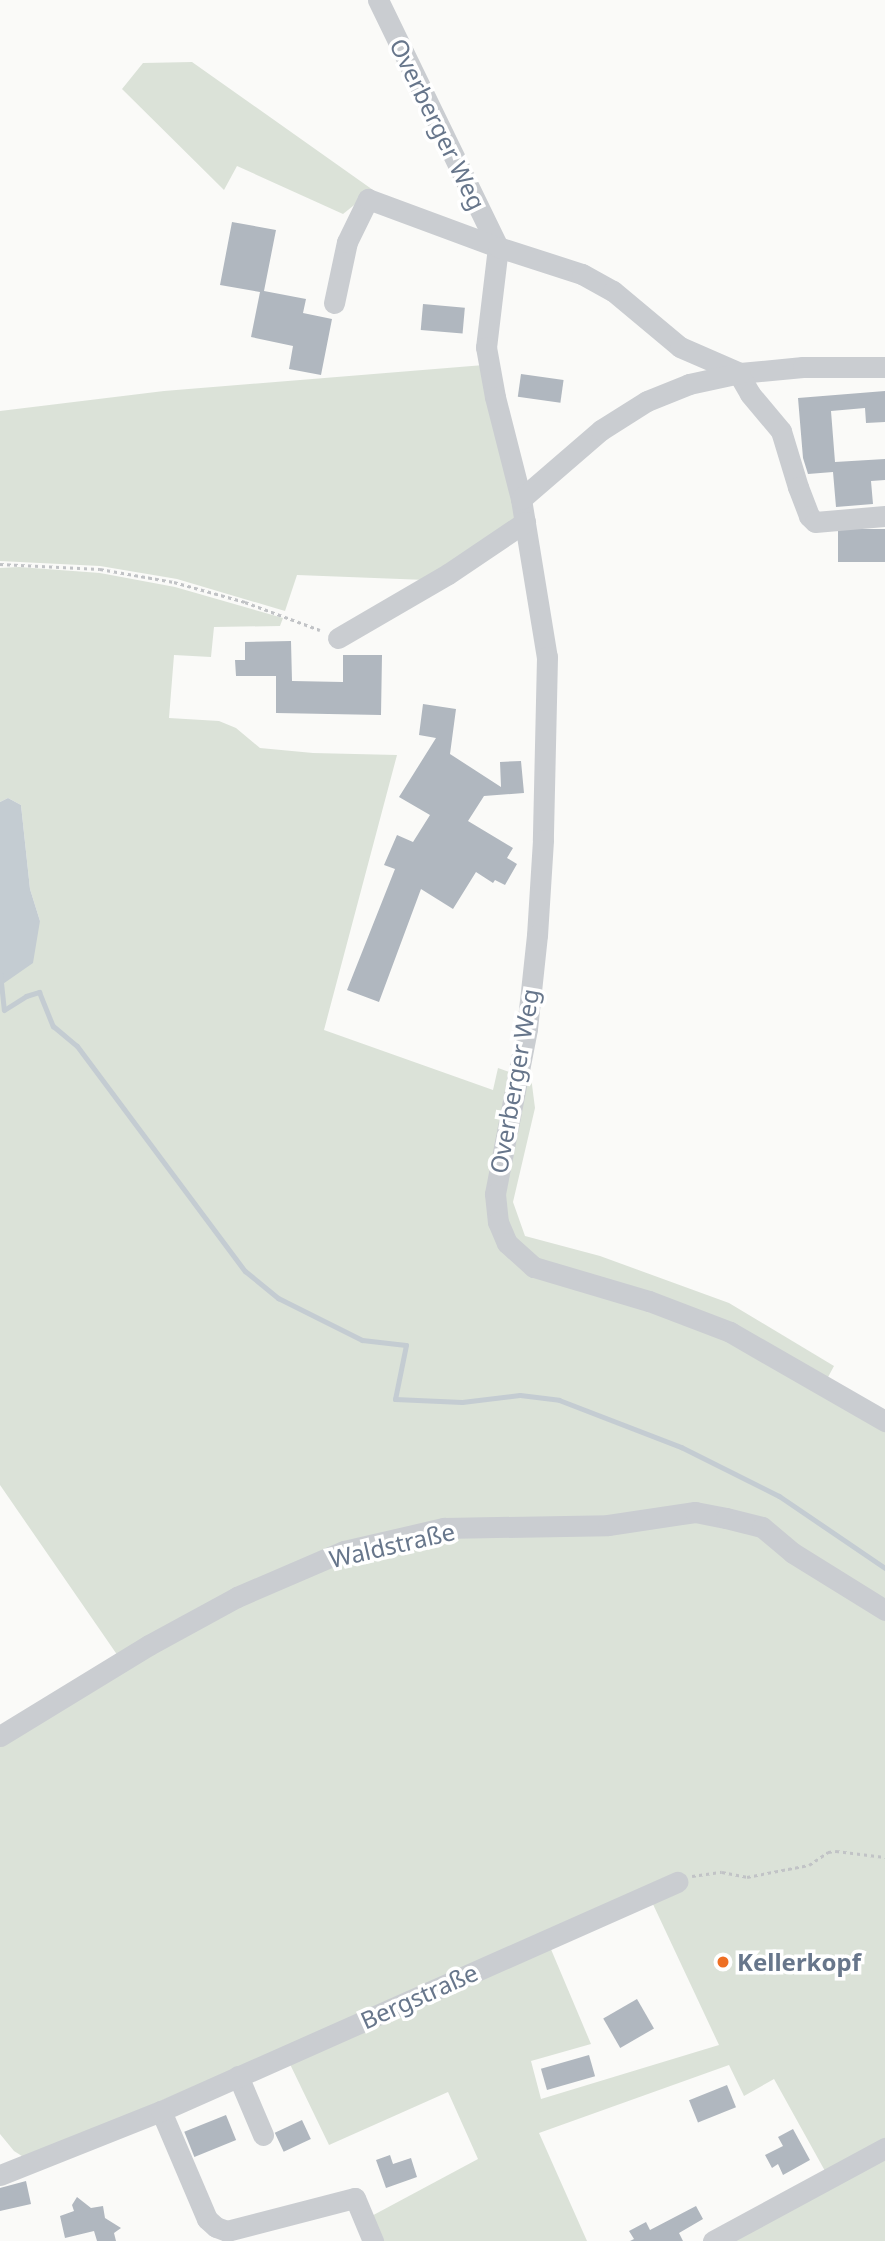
<!DOCTYPE html>
<meta charset="utf-8">
<style>
body{margin:0}
#map{position:relative;width:885px;height:2241px;overflow:hidden;background:#fafaf8;font-family:"Noto Sans",sans-serif}
div>[style]{position:absolute}
[style*='--x']{left:calc(var(--x)*1px);top:calc(var(--y)*1px);width:calc(var(--w)*1px);rotate:calc(var(--a)*1deg)}
.green>*{inset:0;background:#dbe2d8}
.water>*{inset:0;background:#c4ccd2}
.stream>*{height:5px;margin:-2.5px;padding:0 2.5px;transform-origin:2.5px;border-radius:2.5px;background:#c4ccd2}
.building>*{inset:0;background:#b0b7bf;transform-origin:0 0}
.path>*{height:2.5px;margin-top:-1.25px;transform-origin:0;background:repeating-linear-gradient(90deg,#c1c3c6 0 3.5px,transparent 0 7px)}
.minor>*{height:21px;margin:-10.5px;padding:0 10.5px;transform-origin:10.5px;border-radius:10.5px;background:#cacdd1}
.dots>*{width:19px;height:19px;translate:-50% -50%;box-sizing:border-box;border:4px solid #fff;border-radius:50%}
span{translate:-50% -50%;white-space:nowrap;text-align:center;line-height:1.15;-webkit-text-stroke:7px #fff;paint-order:stroke}
.street-label{font-size:24px;color:#67768b}
.poi-label{font-size:24px;color:#67768b;font-weight:700}
.left{translate:0 -50%;text-align:left}
</style>
<div id="map">
<div class="green">
<div style="clip-path:polygon(192px 62px,373px 190px,343px 214px,237px 166px,224px 190px,122px 89px,143px 63px)"></div>
<div style="clip-path:polygon(484px 365px,519px 518px,426px 580px,297px 575px,285px 611px,177px 579px,100px 566px,0 561px,0 411px,164px 391px)"></div>
<div style="clip-path:polygon(19px 567px,100px 573px,175px 587px,283px 618px,280px 626px,214px 627px,211px 657px,174px 655px,169px 718px,219px 721px,236px 728px,260px 748px,313px 753px,397px 755px,324px 1030px,493px 1090px,498px 1068px,515px 1074px,492px 1195px,504px 1246px,729px 1335px,885px 1425px,885px 1607px,726px 1516px,545px 1526px,341px 1549px,118px 1656px,0 1485px,0 986px,40px 921px,30px 889px,21px 805px,8px 798px,0 802px,0 568px)"></div>
<div style="clip-path:polygon(530px 1069px,535px 1108px,513px 1202px,525px 1236px,600px 1256px,729px 1303px,834px 1366px,827px 1379px,537px 1264px,510px 1241px,499px 1194px,522px 1077px)"></div>
<div style="clip-path:polygon(696px 1515px,761px 1529px,885px 1612px,885px 2140px,825px 2171px,774px 2079px,744px 2096px,729px 2065px,539px 2133px,587px 2241px,376px 2241px,366px 2219px,478px 2159px,448px 2092px,329px 2145px,287px 2058px,550px 1947px,591px 2044px,531px 2061px,541px 2099px,719px 2045px,651px 1900px,355px 2019px,25px 2158px,14px 2151px,0 2134px,0 1747px,150px 1648px,345px 1554px,444px 1531px)"></div>
<div style="clip-path:polygon(885px 2155px,885px 2241px,726px 2241px)"></div>
</div>
<div class="water">
<div style="clip-path:polygon(8px 798px,21px 805px,30px 889px,40px 921px,33px 963px,0 986px,0 802px)"></div>
</div>
<div class="stream">
<div style="--x:0;--y:973;--w:37;--a:84"></div>
<div style="--x:4;--y:1010;--w:26;--a:-32"></div>
<div style="--x:26;--y:996;--w:14;--a:-17"></div>
<div style="--x:39;--y:992;--w:37;--a:68"></div>
<div style="--x:53;--y:1026;--w:31;--a:40"></div>
<div style="--x:77;--y:1046;--w:281;--a:53.3"></div>
<div style="--x:245;--y:1271;--w:43;--a:39.3"></div>
<div style="--x:278;--y:1298;--w:94;--a:26.6"></div>
<div style="--x:362;--y:1340;--w:44;--a:6.5"></div>
<div style="--x:406;--y:1345;--w:55;--a:101.5"></div>
<div style="--x:395;--y:1399;--w:67;--a:2.6"></div>
<div style="--x:462;--y:1402;--w:58;--a:-6.9"></div>
<div style="--x:520;--y:1395;--w:39;--a:7"></div>
<div style="--x:559;--y:1400;--w:131;--a:21.1"></div>
<div style="--x:681;--y:1447;--w:110;--a:26.6"></div>
<div style="--x:779;--y:1496;--w:128;--a:34.2"></div>
</div>
<div class="building">
<div style="clip-path:polygon(232px 222px,276px 230px,264px 291px,306px 299px,303px 313px,332px 319px,321px 375px,289px 369px,293px 346px,251px 337px,260px 292px,220px 285px)"></div>
<div style="left:423px;top:304px;width:42px;height:26px;rotate:5deg"></div>
<div style="left:521px;top:374px;width:43px;height:23px;rotate:8deg"></div>
<div style="clip-path:polygon(885px 391px,885px 422px,866px 423px,865px 408px,831px 411px,835px 462px,885px 459px,885px 480px,871px 481px,873px 504px,836px 507px,833px 472px,808px 474px,803px 458px,798px 398px)"></div>
<div style="left:885px;top:529px;width:33px;height:47px;rotate:90deg"></div>
<div style="clip-path:polygon(291px 641px,292px 681px,343px 682px,343px 655px,382px 655px,381px 715px,276px 713px,276px 676px,236px 676px,235px 660px,245px 660px,245px 642px)"></div>
<div style="clip-path:polygon(423px 704px,456px 709px,450px 754px,501px 787px,500px 762px,521px 761px,524px 793px,484px 796px,468px 821px,513px 848px,507px 858px,517px 864px,505px 885px,495px 880px,493px 883px,476px 872px,453px 909px,421px 889px,379px 1002px,347px 990px,395px 869px,384px 865px,397px 835px,413px 842px,430px 815px,399px 797px,436px 738px,419px 735px)"></div>
<div style="left:637px;top:1999px;width:34px;height:39px;rotate:60deg"></div>
<div style="left:589px;top:2055px;width:22px;height:50px;rotate:74deg"></div>
<div style="left:727px;top:2085px;width:24px;height:41px;rotate:68deg"></div>
<div style="left:226px;top:2115px;width:27px;height:45px;rotate:68deg"></div>
<div style="left:302px;top:2120px;width:21px;height:30px;rotate:65deg"></div>
<div style="clip-path:polygon(793px 2129px,810px 2160px,783px 2175px,778px 2164px,772px 2168px,765px 2155px,783px 2146px,778px 2137px)"></div>
<div style="clip-path:polygon(390px 2155px,393px 2164px,411px 2158px,417px 2177px,386px 2188px,376px 2160px)"></div>
<div style="clip-path:polygon(26px 2181px,31px 2204px,0 2211px,0 2188px)"></div>
<div style="clip-path:polygon(77px 2197px,91px 2208px,103px 2206px,105px 2218px,121px 2228px,114px 2233px,116px 2241px,97px 2241px,94px 2231px,65px 2238px,60px 2216px,74px 2211px,72px 2205px)"></div>
<div style="clip-path:polygon(696px 2206px,703px 2219px,679px 2233px,683px 2241px,630px 2241px,634px 2239px,629px 2231px,646px 2222px,650px 2230px)"></div>
</div>
<div class="path">
<div style="--x:0;--y:564;--w:100;--a:2.9"></div>
<div style="--x:100;--y:569;--w:75;--a:10"></div>
<div style="--x:174;--y:582;--w:74;--a:15.7"></div>
<div style="--x:245;--y:602;--w:80;--a:20.5"></div>
<div style="--x:692;--y:1876;--w:30;--a:-8"></div>
<div style="--x:722;--y:1872;--w:25;--a:11"></div>
<div style="--x:747;--y:1877;--w:63;--a:-11"></div>
<div style="--x:809;--y:1865;--w:23;--a:-34"></div>
<div style="--x:828;--y:1852;--w:8;--a:-7"></div>
<div style="--x:836;--y:1851;--w:49;--a:7"></div>
</div>
<div class="minor">
<div style="--x:378;--y:0;--w:275;--a:64.1"></div>
<div style="--x:498;--y:247;--w:101;--a:96.8"></div>
<div style="--x:486;--y:347;--w:51;--a:79.8"></div>
<div style="--x:495;--y:397;--w:105;--a:75.7"></div>
<div style="--x:521;--y:499;--w:160;--a:80.7"></div>
<div style="--x:547;--y:657;--w:183;--a:91.3"></div>
<div style="--x:543;--y:840;--w:95;--a:93.6"></div>
<div style="--x:537;--y:935;--w:95;--a:96.1"></div>
<div style="--x:527;--y:1029;--w:168;--a:101"></div>
<div style="--x:495;--y:1194;--w:28;--a:84"></div>
<div style="--x:498;--y:1222;--w:23;--a:67"></div>
<div style="--x:507;--y:1243;--w:36;--a:42"></div>
<div style="--x:534;--y:1267;--w:120;--a:16.5"></div>
<div style="--x:649;--y:1301;--w:87;--a:20.9"></div>
<div style="--x:730;--y:1332;--w:179;--a:29.9"></div>
<div style="--x:334;--y:303;--w:62;--a:-78"></div>
<div style="--x:347;--y:242;--w:48;--a:-64"></div>
<div style="--x:368;--y:199;--w:139;--a:20.3"></div>
<div style="--x:498;--y:247;--w:88;--a:17.8"></div>
<div style="--x:582;--y:274;--w:35;--a:29"></div>
<div style="--x:613;--y:291;--w:87;--a:39.9"></div>
<div style="--x:680;--y:347;--w:65;--a:23.4"></div>
<div style="--x:740;--y:373;--w:63;--a:-5.4"></div>
<div style="--x:803;--y:367;--w:82;--a:0"></div>
<div style="--x:738;--y:373;--w:24;--a:60"></div>
<div style="--x:750;--y:394;--w:48;--a:50"></div>
<div style="--x:781;--y:431;--w:59;--a:73.1"></div>
<div style="--x:798;--y:487;--w:31;--a:69"></div>
<div style="--x:809;--y:516;--w:8;--a:45"></div>
<div style="--x:815;--y:522;--w:70;--a:-4.9"></div>
<div style="--x:521;--y:499;--w:106;--a:-40.8"></div>
<div style="--x:601;--y:430;--w:54;--a:-32.2"></div>
<div style="--x:647;--y:401;--w:45;--a:-22"></div>
<div style="--x:689;--y:384;--w:52;--a:-12.2"></div>
<div style="--x:338;--y:638;--w:127;--a:-30.2"></div>
<div style="--x:448;--y:574;--w:93;--a:-34"></div>
<div style="--x:0;--y:1736;--w:175;--a:-31.4"></div>
<div style="--x:149;--y:1645;--w:100;--a:-28.6"></div>
<div style="--x:237;--y:1597;--w:116;--a:-23.3"></div>
<div style="--x:344;--y:1551;--w:103;--a:-13"></div>
<div style="--x:444;--y:1528;--w:164;--a:-1"></div>
<div style="--x:608;--y:1525;--w:88;--a:-8.5"></div>
<div style="--x:695;--y:1512;--w:32;--a:11"></div>
<div style="--x:726;--y:1518;--w:37;--a:14"></div>
<div style="--x:762;--y:1527;--w:40;--a:40"></div>
<div style="--x:793;--y:1553;--w:108;--a:31.8"></div>
<div style="--x:238;--y:2076;--w:64;--a:67"></div>
<div style="--x:161;--y:2111;--w:117;--a:66.9"></div>
<div style="--x:207;--y:2219;--w:12;--a:42"></div>
<div style="--x:216;--y:2227;--w:12;--a:20"></div>
<div style="--x:227;--y:2231;--w:132;--a:-14.5"></div>
<div style="--x:355;--y:2198;--w:47;--a:67.3"></div>
<div style="--x:0;--y:2175;--w:173;--a:-21.7"></div>
<div style="--x:161;--y:2111;--w:565;--a:-23.93"></div>
<div style="--x:713;--y:2241;--w:196;--a:-28.4"></div>
</div>
<div class="dots">
<div style="left:723px;top:1962px;background:#ee6f24"></div>
</div>
<div class="street-label">
<span style="left:438px;top:124px;rotate:64deg">Overberger Weg</span>
<span style="left:514px;top:1081px;rotate:-80deg">Overberger Weg</span>
<span style="left:392px;top:1545px;rotate:-13deg">Waldstraße</span>
<span style="left:419px;top:1996px;rotate:-24deg">Bergstraße</span>
</div>
<div class="poi-label">
<span class="left" style="left:737px;top:1962px">Kellerkopf</span>
</div>
</div>
